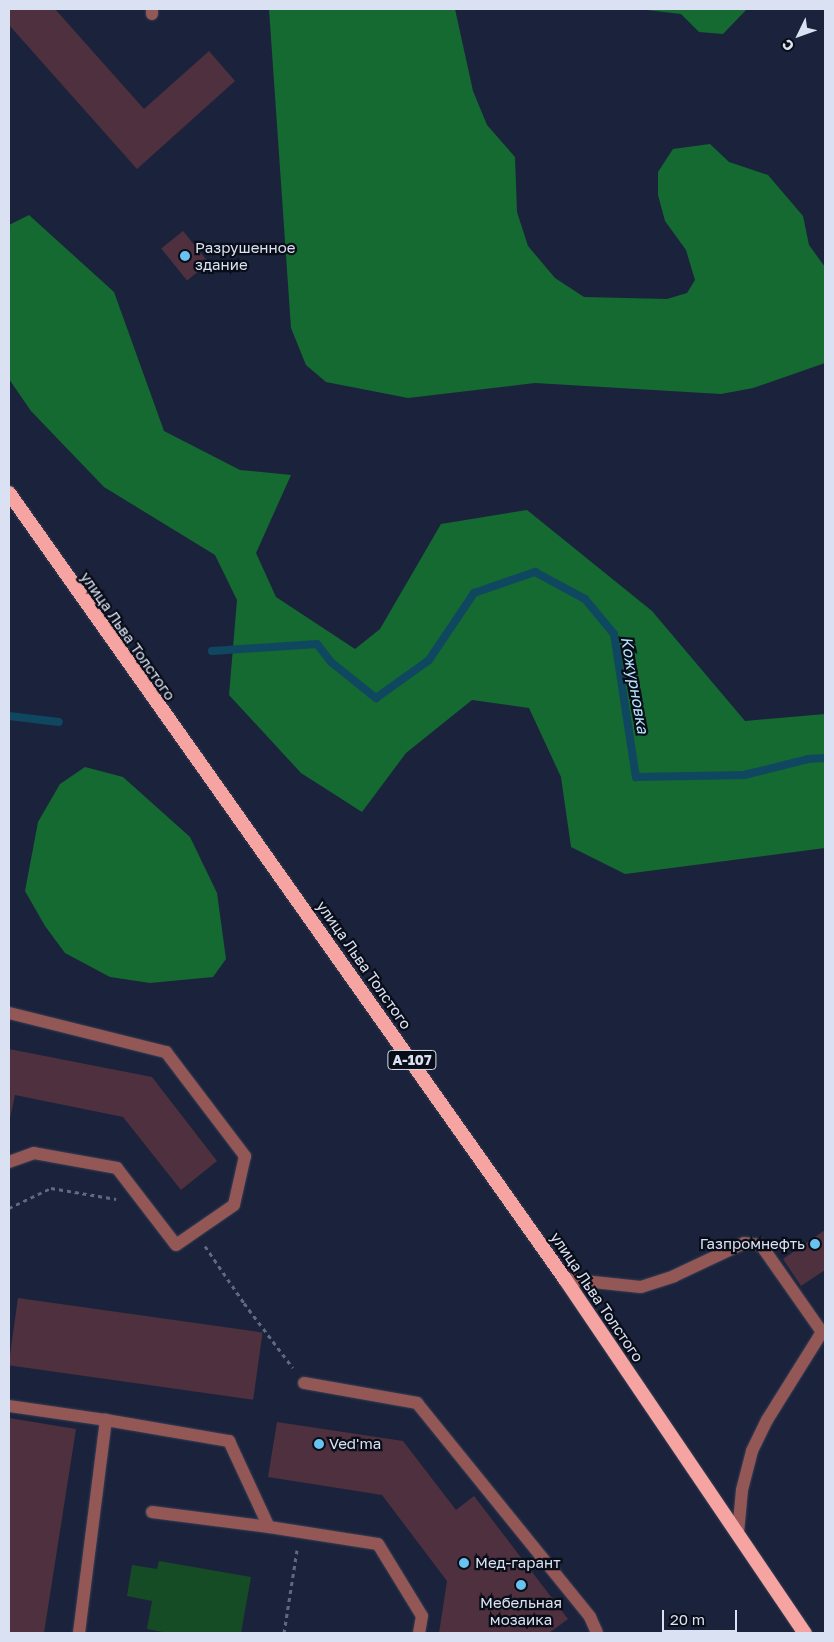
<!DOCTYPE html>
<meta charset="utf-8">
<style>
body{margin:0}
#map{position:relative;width:834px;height:1642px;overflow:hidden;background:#1b233c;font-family:"Golos Text",sans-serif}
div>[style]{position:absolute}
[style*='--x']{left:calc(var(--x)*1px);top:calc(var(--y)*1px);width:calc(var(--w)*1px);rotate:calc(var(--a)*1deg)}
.green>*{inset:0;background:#164c25}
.forest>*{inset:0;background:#146a31}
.stream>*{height:8px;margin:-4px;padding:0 4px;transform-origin:4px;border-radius:4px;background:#0f4761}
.building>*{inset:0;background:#4e303e;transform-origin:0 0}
.path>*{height:3px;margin-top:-1.5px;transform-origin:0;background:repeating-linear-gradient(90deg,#61697f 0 4px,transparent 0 8px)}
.roads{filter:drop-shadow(0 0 1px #363e55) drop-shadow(0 0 1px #363e55)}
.service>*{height:12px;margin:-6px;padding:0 6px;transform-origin:6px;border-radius:6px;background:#935755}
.trunk>*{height:14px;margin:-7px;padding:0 7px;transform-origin:7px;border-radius:7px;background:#f5a4a2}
.dots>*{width:14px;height:14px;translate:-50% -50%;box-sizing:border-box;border:2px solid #090d18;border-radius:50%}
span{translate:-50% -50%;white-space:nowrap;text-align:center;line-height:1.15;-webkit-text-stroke:4.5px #090d18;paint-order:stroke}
.shield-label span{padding:1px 4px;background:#090d18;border:1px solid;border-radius:4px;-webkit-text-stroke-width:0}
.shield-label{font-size:14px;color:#dae1f2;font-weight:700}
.poi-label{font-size:15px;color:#dae1f2}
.left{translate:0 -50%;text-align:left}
.right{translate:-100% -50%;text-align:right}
.street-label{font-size:15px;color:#dae1f2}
.water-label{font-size:16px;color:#b5e2fd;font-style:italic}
.frame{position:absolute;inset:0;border:10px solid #dae1f2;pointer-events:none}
.north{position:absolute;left:774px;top:10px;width:50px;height:50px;-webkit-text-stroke:4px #090d18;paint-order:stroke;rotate:228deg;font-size:14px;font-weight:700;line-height:20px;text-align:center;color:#dae1f2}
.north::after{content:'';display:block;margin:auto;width:18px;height:22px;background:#dae1f2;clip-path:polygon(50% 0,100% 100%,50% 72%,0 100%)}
.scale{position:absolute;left:662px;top:1610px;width:75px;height:22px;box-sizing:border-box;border:2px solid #dae1f2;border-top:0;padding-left:6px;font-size:15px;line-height:18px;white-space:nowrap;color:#dae1f2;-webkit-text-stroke:4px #090d18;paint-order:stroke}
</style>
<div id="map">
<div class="green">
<div style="clip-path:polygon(159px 1561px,251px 1577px,241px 1633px,168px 1633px,147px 1629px,152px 1601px,127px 1596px,132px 1565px,157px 1569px)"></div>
</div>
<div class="forest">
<div style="clip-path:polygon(269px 9px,455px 9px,473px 91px,487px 125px,515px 157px,517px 212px,528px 246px,555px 278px,584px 297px,667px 299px,687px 293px,695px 280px,686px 250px,665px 221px,658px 195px,658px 172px,673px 149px,710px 144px,729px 162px,768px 175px,803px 216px,809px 245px,825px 267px,825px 363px,753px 388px,721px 394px,535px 383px,408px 398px,326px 382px,306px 365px,291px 328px)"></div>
<div style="clip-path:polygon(638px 9px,747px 9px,723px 34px,699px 32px,681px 14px)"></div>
<div style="clip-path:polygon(29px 215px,114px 292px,164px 431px,240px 470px,291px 475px,256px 553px,276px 597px,355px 649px,380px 629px,441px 524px,527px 510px,652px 611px,745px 721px,825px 714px,825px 848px,625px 874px,571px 847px,561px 777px,529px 708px,472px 700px,406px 753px,362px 812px,301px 773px,229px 695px,237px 600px,215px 555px,104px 487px,31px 411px,9px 379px,9px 225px)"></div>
<div style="clip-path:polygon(85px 767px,123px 777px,190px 837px,217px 893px,226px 959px,213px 977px,150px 983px,110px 977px,65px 953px,45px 926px,25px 891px,38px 822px,60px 784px)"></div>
</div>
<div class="stream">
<div style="--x:212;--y:651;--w:105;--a:-3.8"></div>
<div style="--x:317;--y:644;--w:23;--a:52"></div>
<div style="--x:331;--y:662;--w:58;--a:38.7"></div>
<div style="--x:376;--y:698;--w:65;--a:-35.6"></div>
<div style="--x:429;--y:660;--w:81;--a:-56.1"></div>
<div style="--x:474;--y:593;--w:65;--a:-19"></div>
<div style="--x:535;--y:572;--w:57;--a:28.4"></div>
<div style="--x:585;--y:599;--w:45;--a:50.4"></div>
<div style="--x:614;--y:634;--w:145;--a:81.3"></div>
<div style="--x:636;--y:777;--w:108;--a:-1.1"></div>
<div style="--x:744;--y:775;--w:66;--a:-14"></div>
<div style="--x:808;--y:759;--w:17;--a:-3"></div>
<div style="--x:9;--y:716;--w:50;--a:6.8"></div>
</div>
<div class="building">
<div style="clip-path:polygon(9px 9px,55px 9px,144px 109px,209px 51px,235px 81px,137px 169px,9px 25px)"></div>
<div style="left:183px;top:231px;width:41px;height:28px;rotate:51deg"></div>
<div style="clip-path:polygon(9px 1049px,152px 1077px,217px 1161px,181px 1190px,123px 1117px,15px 1095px,9px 1123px)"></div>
<div style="clip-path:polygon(825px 1230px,825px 1270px,801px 1286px,783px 1259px)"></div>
<div style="left:18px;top:1298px;width:247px;height:68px;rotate:8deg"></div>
<div style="clip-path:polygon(9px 1418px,76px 1429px,44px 1633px,9px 1633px)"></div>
<div style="clip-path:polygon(277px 1422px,403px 1441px,456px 1510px,474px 1496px,568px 1619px,549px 1633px,439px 1633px,447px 1581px,382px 1495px,268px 1477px)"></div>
</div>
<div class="path">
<div style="--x:9;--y:1208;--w:47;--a:-25.5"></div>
<div style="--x:51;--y:1188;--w:66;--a:9.6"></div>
<div style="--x:205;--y:1246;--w:69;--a:55.6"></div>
<div style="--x:244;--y:1303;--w:81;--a:53"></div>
<div style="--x:284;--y:1633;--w:84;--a:-81.1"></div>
</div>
<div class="roads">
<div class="service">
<div style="--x:152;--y:9;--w:5;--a:90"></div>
<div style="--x:9;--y:1013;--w:162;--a:14"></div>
<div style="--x:166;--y:1052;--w:131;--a:52.8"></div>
<div style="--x:245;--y:1156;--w:50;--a:102.7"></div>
<div style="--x:234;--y:1205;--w:70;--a:145.4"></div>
<div style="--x:176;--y:1245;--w:97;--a:-127.5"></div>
<div style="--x:117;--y:1168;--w:84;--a:-169.8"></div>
<div style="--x:34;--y:1153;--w:27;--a:160"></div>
<div style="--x:565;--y:1279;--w:76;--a:6"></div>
<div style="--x:641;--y:1287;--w:35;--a:-18"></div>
<div style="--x:674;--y:1276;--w:77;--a:-25.2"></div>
<div style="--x:744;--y:1243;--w:17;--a:7"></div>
<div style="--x:761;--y:1245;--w:106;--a:55"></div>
<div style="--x:822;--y:1332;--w:104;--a:122"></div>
<div style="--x:767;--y:1420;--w:34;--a:116"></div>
<div style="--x:752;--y:1451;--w:40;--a:104.4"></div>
<div style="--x:742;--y:1490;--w:43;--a:95.3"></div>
<div style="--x:304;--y:1383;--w:115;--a:10"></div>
<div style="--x:417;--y:1403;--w:275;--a:51"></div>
<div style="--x:590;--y:1617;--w:17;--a:66"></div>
<div style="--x:9;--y:1406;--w:98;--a:8.2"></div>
<div style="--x:152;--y:1512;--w:118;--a:7.3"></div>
<div style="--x:79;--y:1633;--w:215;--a:-82.8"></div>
<div style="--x:106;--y:1420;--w:125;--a:9.7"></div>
<div style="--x:229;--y:1441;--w:95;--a:65.1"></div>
<div style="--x:269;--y:1527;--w:110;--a:8.9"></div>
<div style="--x:378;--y:1544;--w:84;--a:58.6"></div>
<div style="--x:422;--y:1616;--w:17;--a:100"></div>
</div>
<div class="trunk">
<div style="--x:9;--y:493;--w:963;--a:54.73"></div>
<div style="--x:565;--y:1279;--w:428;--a:55.9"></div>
</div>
</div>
<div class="dots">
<div style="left:185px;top:256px;background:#69c3f1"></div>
<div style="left:815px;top:1244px;background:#69c3f1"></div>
<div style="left:319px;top:1444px;background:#69c3f1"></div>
<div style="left:464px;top:1563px;background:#69c3f1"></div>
<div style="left:521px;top:1585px;background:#69c3f1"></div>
</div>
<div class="shield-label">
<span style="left:412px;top:1060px">А-107</span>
</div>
<div class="poi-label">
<span class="left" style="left:195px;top:256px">Разрушенное<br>здание</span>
<span class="right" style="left:805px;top:1244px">Газпромнефть</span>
<span class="left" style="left:329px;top:1444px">Ved'ma</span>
<span class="left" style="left:475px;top:1563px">Мед-гарант</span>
<span style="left:521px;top:1611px">Мебельная<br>мозаика</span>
</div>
<div class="street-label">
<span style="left:128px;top:636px;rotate:55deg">улица Льва Толстого</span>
<span style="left:364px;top:965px;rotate:55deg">улица Льва Толстого</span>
<span style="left:597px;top:1297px;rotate:56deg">улица Льва Толстого</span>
</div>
<div class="water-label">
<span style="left:635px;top:685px;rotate:80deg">Кожурновка</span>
</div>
<div class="frame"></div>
<div class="north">С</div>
<div class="scale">20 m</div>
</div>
